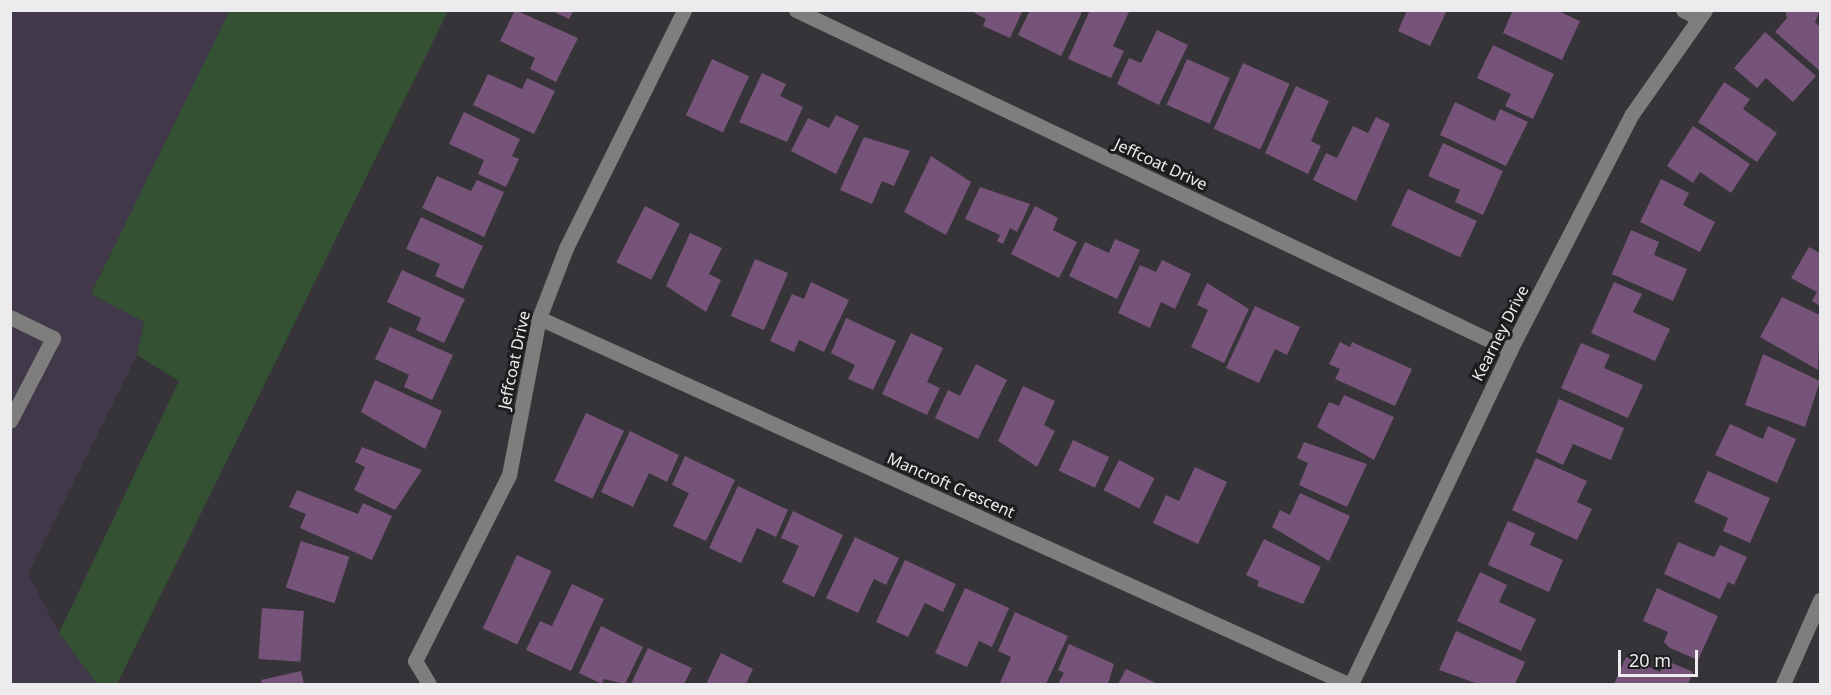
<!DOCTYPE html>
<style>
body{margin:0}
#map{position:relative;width:1831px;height:695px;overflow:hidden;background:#363438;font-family:"Noto Sans",sans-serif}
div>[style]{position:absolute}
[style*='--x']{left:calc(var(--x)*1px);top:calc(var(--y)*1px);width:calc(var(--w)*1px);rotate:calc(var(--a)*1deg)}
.commercial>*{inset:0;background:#41394a}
.green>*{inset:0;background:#345134}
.building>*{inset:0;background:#765379;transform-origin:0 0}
.minor>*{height:15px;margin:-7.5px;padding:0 7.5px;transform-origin:7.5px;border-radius:7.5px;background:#7e7e7c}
span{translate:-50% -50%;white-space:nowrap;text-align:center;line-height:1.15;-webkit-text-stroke:6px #1d1c1e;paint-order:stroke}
.street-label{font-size:16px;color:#ecebee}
.frame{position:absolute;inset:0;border:12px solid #ecebee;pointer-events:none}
.scale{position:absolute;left:1618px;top:650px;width:80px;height:27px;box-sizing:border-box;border:3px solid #ecebee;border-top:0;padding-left:8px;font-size:18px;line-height:21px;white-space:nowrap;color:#ecebee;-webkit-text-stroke:4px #1d1c1e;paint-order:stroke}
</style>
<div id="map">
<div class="commercial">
<div style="clip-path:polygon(10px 11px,230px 11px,91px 294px,144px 322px,137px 355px,28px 574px,59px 633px,97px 684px,11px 684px)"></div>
</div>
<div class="green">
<div style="clip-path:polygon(230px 10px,448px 11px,117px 684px,97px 684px,59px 633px,179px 381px,137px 355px,144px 322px,91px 294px)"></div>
</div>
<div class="building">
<div style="clip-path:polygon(515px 10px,578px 38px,556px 82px,530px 69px,535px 58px,500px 41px)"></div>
<div style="clip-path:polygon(550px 10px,574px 10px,569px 19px)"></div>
<div style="clip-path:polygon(969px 10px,1023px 10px,1010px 38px,983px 26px,986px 19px)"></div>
<div style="clip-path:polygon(1030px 10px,1083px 10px,1061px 56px,1018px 35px)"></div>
<div style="clip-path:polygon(1090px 10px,1129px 12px,1113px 46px,1124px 51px,1111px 78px,1068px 59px)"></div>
<div style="clip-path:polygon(1407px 10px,1447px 10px,1430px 46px,1398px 31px)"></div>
<div style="clip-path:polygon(1513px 10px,1556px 10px,1580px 21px,1562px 60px,1503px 33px)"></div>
<div style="clip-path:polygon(1785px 10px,1820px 10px,1815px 22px,1820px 27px,1820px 71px,1775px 32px,1787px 18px)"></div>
<div style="clip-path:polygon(1157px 30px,1188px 45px,1159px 105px,1117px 84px,1129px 58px,1141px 63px)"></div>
<div style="clip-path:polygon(1765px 32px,1816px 76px,1793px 102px,1766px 78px,1757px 88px,1734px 68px)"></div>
<div style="clip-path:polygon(1493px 45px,1554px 74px,1533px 119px,1505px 106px,1511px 94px,1477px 78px)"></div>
<div style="left:712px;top:59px;width:41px;height:62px;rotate:25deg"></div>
<div style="left:1187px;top:59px;width:47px;height:50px;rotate:24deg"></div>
<div style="left:1243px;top:63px;width:51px;height:72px;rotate:24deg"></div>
<div style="clip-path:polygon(762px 73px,786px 84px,780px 96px,803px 107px,787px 142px,739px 122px)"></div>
<div style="clip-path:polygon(488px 74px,522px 89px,527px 78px,555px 91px,534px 134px,473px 105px)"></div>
<div style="clip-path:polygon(1724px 82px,1750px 99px,1743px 109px,1777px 133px,1757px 162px,1698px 122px)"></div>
<div style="clip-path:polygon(1296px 86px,1329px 101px,1311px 141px,1321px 146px,1308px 174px,1265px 153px)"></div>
<div style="clip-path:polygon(1455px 102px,1495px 121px,1500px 109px,1528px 122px,1506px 166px,1440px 135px)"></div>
<div style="clip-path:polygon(464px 112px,520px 139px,512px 156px,519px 159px,506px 187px,478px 174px,484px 160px,449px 144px)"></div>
<div style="clip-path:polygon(836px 115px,859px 126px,836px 174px,791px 151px,808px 118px,829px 128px)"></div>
<div style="clip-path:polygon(1376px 117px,1390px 124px,1356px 201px,1313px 180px,1326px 153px,1337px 158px,1353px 126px,1368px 133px)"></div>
<div style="clip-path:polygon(1693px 126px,1750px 164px,1731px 193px,1700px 172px,1693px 183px,1667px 166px)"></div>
<div style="clip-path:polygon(864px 137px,910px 151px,894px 186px,882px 181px,872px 204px,840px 190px)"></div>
<div style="clip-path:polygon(1443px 143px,1503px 171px,1483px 215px,1455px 202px,1460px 190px,1428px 176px)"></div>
<div style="clip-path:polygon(931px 156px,971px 182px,946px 235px,904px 212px)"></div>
<div style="clip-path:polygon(437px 176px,471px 191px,477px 180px,504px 192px,484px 237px,422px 208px)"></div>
<div style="clip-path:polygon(1661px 179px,1689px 193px,1683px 205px,1715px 222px,1700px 252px,1640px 222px)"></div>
<div style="clip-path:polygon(980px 187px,1030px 204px,1017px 232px,1010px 228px,1003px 244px,997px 241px,1000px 235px,965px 219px)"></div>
<div style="left:1408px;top:189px;width:76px;height:40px;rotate:25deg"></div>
<div style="left:645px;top:206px;width:39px;height:63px;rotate:27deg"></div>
<div style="clip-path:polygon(1035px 206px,1058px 218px,1053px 230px,1077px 242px,1059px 278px,1011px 254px)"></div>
<div style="clip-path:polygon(421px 217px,483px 246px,463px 289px,435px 276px,440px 264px,406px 249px)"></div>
<div style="clip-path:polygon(1631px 230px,1659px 242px,1654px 255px,1687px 269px,1673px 301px,1612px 274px)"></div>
<div style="clip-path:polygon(690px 233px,722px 248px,709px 274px,721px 280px,706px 312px,666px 286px)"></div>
<div style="clip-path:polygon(1115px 239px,1140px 250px,1117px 299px,1069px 276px,1085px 242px,1109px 253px)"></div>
<div style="clip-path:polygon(1809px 247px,1820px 253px,1820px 306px,1812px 301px,1817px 292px,1791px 278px)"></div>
<div style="left:755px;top:259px;width:36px;height:62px;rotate:23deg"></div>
<div style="clip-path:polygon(1162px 260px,1191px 274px,1175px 309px,1161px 302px,1150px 328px,1118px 313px,1140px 265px,1156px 272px)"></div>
<div style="clip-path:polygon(402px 270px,465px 299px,444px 343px,416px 330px,421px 318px,387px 302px)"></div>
<div style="clip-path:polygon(811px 282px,849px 300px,824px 352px,799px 340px,794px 352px,770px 341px,792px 294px,804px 299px)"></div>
<div style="clip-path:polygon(1614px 282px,1642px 294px,1633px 312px,1670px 329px,1655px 361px,1591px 333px)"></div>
<div style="clip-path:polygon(1207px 283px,1249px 309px,1224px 363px,1191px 347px,1208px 310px,1197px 305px)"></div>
<div style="clip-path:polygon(1782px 297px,1820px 315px,1818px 370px,1760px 337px)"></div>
<div style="clip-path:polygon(1255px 306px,1300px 327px,1287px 355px,1275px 349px,1259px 383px,1226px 368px)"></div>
<div style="clip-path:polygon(846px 318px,896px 341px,873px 390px,848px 379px,855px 365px,831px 353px)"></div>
<div style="clip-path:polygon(390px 327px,453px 355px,432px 400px,404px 387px,409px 375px,375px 359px)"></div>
<div style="clip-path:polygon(911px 333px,943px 348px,927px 382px,940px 388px,927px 415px,882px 394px)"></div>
<div style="clip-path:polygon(1340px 342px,1350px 347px,1352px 342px,1412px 369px,1395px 406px,1335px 379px,1340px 369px,1329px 364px)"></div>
<div style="clip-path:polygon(1581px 343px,1610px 355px,1604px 368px,1643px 385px,1628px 418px,1561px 388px)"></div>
<div style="clip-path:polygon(1763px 354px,1820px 381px,1805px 427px,1745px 405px)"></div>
<div style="clip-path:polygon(976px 364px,1007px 380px,978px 439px,935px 418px,948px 390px,960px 396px)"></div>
<div style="clip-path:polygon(375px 380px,442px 411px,425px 449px,361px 412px)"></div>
<div style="clip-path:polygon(1023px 386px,1055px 401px,1044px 425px,1055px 431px,1037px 467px,998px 441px)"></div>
<div style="clip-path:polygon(1344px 395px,1394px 417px,1374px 460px,1317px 427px,1329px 402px,1339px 406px)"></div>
<div style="clip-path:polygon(1559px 399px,1624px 428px,1611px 460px,1573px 444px,1563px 465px,1536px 452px)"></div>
<div style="left:586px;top:413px;width:42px;height:75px;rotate:25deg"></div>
<div style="clip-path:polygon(1730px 424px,1763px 439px,1768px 426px,1796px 439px,1777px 483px,1715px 455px)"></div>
<div style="clip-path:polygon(630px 431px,679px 455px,667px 482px,649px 473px,633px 507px,601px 492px)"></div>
<div style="left:1073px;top:440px;width:40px;height:34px;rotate:25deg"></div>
<div style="clip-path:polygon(1304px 442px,1367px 464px,1347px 507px,1299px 485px,1308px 463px,1297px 458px)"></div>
<div style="clip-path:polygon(362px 447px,422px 470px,395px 510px,354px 490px,365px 467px,355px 462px)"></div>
<div style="clip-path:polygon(685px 456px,735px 480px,706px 541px,673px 526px,689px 493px,672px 485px)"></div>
<div style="clip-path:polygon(1536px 458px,1587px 481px,1577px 502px,1592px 509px,1577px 540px,1512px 510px)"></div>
<div style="left:1119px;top:460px;width:40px;height:34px;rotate:27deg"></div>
<div style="clip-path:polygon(1195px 467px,1227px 482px,1198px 544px,1153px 523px,1166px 495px,1179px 501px)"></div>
<div style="clip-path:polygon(1708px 471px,1770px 498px,1750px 543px,1723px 531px,1728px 518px,1694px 502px)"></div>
<div style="clip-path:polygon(738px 486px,788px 510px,776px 537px,757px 528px,741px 563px,709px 548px)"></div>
<div style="clip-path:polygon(297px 490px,358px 514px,363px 503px,392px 516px,372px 560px,300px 528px,306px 514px,289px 507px)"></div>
<div style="clip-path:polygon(1300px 493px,1350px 516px,1329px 561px,1272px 527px,1280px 510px,1290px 515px)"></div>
<div style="clip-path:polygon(793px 511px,843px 535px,814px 597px,782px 582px,799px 546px,781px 538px)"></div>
<div style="clip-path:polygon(1508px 521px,1535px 533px,1530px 545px,1563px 560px,1549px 592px,1488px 565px)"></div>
<div style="clip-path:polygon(855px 537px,899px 558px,886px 585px,874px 579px,858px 613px,826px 598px)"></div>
<div style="clip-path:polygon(1264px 539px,1321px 567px,1303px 604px,1257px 586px,1259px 581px,1246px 575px)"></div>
<div style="left:301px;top:541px;width:51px;height:49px;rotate:18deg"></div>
<div style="clip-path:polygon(1678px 542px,1714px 557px,1720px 545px,1747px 557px,1734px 585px,1728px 582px,1720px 599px,1664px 574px)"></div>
<div style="left:517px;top:555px;width:38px;height:81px;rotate:25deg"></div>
<div style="clip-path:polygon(905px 560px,956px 584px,943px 612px,925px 603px,908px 637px,876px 622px)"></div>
<div style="clip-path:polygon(1480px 572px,1507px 585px,1499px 602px,1536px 619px,1521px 651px,1457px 621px)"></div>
<div style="clip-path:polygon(572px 584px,604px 599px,571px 671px,526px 650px,540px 621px,552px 626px)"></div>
<div style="clip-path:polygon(965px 588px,1009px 608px,992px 647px,979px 641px,967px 667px,935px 653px)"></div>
<div style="clip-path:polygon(1657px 588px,1718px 616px,1698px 660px,1670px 648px,1664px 642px,1668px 632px,1643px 621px)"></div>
<div style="left:262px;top:608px;width:42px;height:51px;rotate:4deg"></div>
<div style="clip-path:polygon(1015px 612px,1068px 636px,1046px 684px,1000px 683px,1011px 657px,998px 651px)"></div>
<div style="clip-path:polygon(601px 626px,643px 647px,625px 684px,604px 679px,602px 684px,579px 673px)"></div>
<div style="clip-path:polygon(1456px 631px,1525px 662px,1515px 684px,1478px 684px,1439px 670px)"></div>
<div style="clip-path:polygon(1069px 644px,1114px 664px,1108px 684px,1058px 684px,1064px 673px,1058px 670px)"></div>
<div style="clip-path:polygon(648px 648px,692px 668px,684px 684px,631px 684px)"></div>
<div style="clip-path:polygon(721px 653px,753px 669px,746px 684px,706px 684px)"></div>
<div style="clip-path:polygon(1626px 657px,1660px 672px,1665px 660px,1693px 672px,1688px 684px,1614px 684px)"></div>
<div style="clip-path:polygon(1126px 669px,1158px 684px,1118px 684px)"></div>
<div style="clip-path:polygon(301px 671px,304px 684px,262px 684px,261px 680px)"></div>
</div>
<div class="minor">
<div style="--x:796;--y:10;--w:791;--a:25.46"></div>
<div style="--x:1683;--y:10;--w:18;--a:27"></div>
<div style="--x:10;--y:317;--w:48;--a:26"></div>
<div style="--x:53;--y:338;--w:93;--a:117.4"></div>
<div style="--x:539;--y:318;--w:888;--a:24.34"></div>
<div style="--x:429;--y:684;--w:27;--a:-121"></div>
<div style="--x:415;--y:661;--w:208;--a:-63.2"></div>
<div style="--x:509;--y:475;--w:160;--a:-79.2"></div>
<div style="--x:539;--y:318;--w:75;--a:-68.9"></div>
<div style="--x:566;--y:248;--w:266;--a:-63.6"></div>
<div style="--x:1351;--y:684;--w:370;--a:-64.5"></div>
<div style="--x:1510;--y:350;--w:266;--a:-62.7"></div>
<div style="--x:1632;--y:114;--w:127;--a:-54.9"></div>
<div style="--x:1783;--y:684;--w:92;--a:-66.2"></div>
</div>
<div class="street-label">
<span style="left:1161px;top:164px;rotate:25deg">Jeffcoat Drive</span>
<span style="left:1500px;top:333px;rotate:-63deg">Kearney Drive</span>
<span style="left:514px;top:360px;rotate:-78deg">Jeffcoat Drive</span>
<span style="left:951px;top:485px;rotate:24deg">Mancroft Crescent</span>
</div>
<div class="frame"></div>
<div class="scale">20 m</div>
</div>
